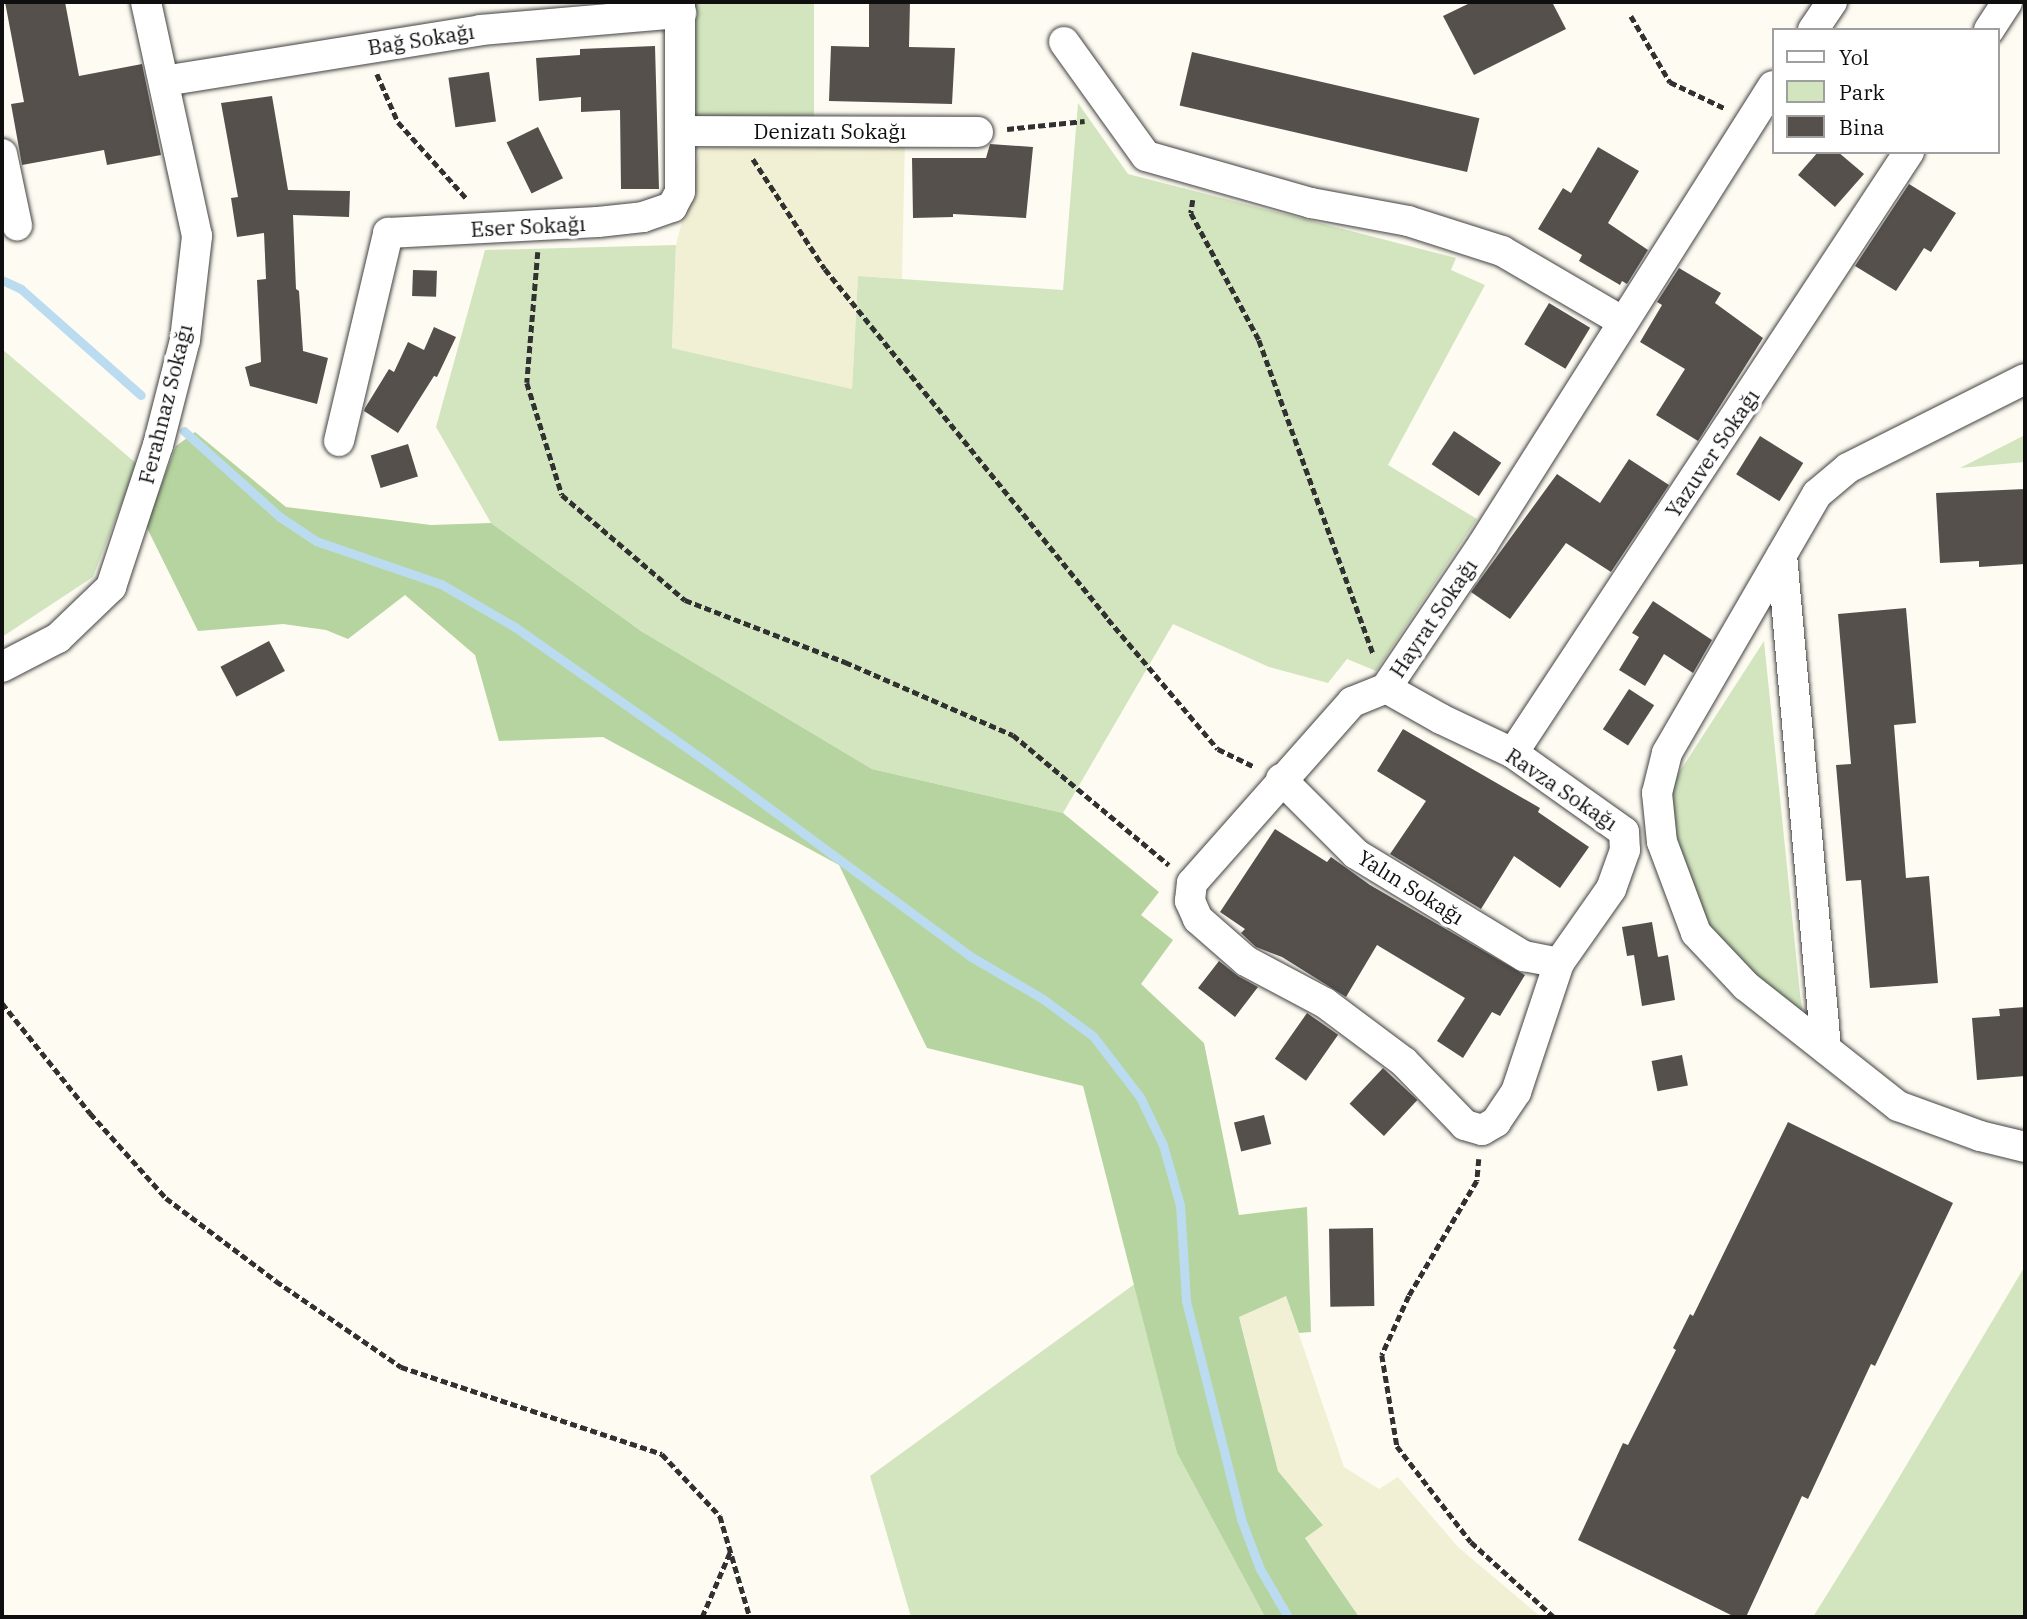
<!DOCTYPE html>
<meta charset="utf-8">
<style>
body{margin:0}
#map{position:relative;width:2027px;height:1619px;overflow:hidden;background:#fefcf2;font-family:"IBM Plex Serif",serif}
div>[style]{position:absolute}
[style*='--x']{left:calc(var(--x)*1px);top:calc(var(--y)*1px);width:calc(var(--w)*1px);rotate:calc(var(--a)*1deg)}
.farmland>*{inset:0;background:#f2f0d4}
.green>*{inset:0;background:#d2e5be;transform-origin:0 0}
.forest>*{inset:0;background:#b6d49f}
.stream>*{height:9px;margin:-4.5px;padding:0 4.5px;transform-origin:4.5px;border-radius:4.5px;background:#bbdcf0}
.building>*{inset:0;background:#56504c;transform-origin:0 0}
.path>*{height:4.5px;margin-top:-2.25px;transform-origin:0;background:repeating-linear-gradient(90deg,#313131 0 7px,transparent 0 10.5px)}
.roads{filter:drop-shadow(0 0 2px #424242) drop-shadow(0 0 2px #424242)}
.minor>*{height:30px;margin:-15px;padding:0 15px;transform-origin:15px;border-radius:15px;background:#fff}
span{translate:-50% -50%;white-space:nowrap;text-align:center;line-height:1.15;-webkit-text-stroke:7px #fff;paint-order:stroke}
.street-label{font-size:21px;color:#0f0f0f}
.frame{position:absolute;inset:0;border:4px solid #0f0f0f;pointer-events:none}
.legend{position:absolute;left:1772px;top:28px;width:228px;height:126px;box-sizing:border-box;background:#fff;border:2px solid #9f9f9f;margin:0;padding:9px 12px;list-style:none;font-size:21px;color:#0f0f0f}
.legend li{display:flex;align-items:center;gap:14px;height:35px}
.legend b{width:35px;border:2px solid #9f9f9f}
</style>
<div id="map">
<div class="farmland">
<div style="clip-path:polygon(702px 141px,905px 142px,902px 279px,858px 276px,852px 389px,672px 348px,676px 245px)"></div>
<div style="clip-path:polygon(1286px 1296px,1344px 1467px,1379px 1489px,1398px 1477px,1458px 1547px,1541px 1617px,1359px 1617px,1305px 1537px,1323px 1524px,1278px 1471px,1239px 1316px)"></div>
</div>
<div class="green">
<div style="left:694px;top:2px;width:120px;height:115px"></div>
<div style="clip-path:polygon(1078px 103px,1128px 174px,1456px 258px,1451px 270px,1485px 285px,1388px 465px,1477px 519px,1376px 671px,1347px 659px,1328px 683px,1269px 667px,1173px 624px,1063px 813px,872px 769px,641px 631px,491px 523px,436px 427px,485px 250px,676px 245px,672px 348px,852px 389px,858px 276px,1063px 290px)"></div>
<div style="clip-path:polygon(2px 349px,137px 464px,93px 577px,2px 637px)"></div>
<div style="clip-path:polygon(2025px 435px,2025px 462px,1960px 468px)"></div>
<div style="clip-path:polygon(1764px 641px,1800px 994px,1803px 1015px,1789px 1006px,1705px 929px,1678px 854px,1671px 785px)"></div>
<div style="clip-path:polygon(2025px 1266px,2025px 1617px,1813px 1617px,1885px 1501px)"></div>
<div style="clip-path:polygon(1136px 1283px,1177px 1453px,1265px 1617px,911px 1617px,870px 1476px)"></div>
</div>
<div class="forest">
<div style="clip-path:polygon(195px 432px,286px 507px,431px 525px,491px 523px,641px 631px,872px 769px,1063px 813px,1159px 892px,1141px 915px,1173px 940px,1141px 984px,1204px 1043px,1239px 1215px,1307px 1207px,1311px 1332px,1299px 1333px,1286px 1296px,1239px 1317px,1278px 1471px,1323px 1525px,1305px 1538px,1359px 1617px,1265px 1617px,1177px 1453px,1083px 1086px,927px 1048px,839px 865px,603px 737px,499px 741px,475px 655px,405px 595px,348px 639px,326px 630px,283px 624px,198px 631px,146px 526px,176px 446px)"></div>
</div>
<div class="stream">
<div style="--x:2;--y:280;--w:21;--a:25"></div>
<div style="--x:21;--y:289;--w:160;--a:41.5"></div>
<div style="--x:184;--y:431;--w:129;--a:41.9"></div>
<div style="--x:280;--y:517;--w:43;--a:33.7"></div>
<div style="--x:316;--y:541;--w:132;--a:19"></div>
<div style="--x:441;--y:584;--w:86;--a:30.2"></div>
<div style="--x:515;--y:627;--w:235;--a:35.1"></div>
<div style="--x:707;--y:762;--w:327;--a:36.4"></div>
<div style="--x:970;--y:956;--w:85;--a:30.5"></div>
<div style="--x:1043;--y:999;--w:62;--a:36.5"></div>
<div style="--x:1093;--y:1036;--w:77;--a:52.4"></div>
<div style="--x:1140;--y:1097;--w:53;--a:64.4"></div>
<div style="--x:1163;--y:1145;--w:62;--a:74.2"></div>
<div style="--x:1180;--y:1205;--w:96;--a:86.4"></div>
<div style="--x:1186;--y:1301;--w:225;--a:75.8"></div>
<div style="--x:1241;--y:1519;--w:53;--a:69.2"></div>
<div style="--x:1260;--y:1569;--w:56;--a:59.7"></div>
</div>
<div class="building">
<div style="clip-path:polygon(5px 2px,65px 2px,79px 76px,142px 64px,161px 155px,107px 165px,104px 150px,22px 165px,11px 104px,24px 102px)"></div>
<div style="clip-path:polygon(869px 2px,910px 2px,909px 47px,955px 48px,952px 104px,829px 101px,831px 46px,869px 47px)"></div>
<div style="clip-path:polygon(1472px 2px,1552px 2px,1566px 29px,1474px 75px,1443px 16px)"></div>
<div style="clip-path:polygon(655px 46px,659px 189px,621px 189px,620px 110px,581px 112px,581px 97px,539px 101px,536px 58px,580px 55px,580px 49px)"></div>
<div style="left:1192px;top:52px;width:295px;height:55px;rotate:13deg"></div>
<div style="left:489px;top:72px;width:50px;height:41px;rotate:82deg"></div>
<div style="clip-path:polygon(272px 96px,288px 190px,350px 191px,349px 217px,293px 215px,296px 289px,299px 291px,303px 351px,328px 358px,317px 404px,250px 386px,245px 367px,261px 362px,257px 280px,266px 279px,264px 233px,237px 237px,231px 198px,238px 197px,221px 103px)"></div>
<div style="left:538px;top:127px;width:57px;height:35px;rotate:64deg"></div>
<div style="clip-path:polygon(990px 144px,1033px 147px,1026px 218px,953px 214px,953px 217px,913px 218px,912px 158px,986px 158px)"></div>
<div style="clip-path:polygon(1598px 147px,1639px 171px,1608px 223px,1648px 250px,1627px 284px,1622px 281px,1620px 285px,1579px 261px,1582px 255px,1538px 229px,1563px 188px,1571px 193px)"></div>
<div style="clip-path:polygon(1818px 152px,1838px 152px,1864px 174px,1835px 207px,1798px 175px)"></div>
<div style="clip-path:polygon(1909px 184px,1956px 213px,1931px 252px,1924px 248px,1896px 291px,1855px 266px)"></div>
<div style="clip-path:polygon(1679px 268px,1721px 293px,1715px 303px,1763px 338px,1698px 441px,1656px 415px,1685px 369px,1640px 342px,1662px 305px,1657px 302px)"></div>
<div style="left:413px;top:270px;width:24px;height:26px;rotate:2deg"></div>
<div style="left:1549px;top:303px;width:48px;height:48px;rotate:31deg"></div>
<div style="clip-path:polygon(434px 327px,456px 337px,437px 377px,434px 376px,398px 433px,364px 411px,365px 408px,389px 369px,394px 372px,408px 342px,424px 350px)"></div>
<div style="left:1454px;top:431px;width:57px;height:40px;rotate:34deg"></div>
<div style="left:1760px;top:436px;width:51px;height:45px;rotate:32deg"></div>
<div style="left:408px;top:444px;width:34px;height:39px;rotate:73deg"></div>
<div style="clip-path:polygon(1629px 459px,1669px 485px,1611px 572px,1566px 543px,1510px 619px,1471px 592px,1557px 474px,1600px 503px)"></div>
<div style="clip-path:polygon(2025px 489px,2025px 564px,1979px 567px,1979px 561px,1940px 563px,1936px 493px)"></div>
<div style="clip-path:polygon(1653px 601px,1712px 640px,1693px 673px,1664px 654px,1645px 686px,1619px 670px,1639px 637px,1632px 633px)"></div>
<div style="clip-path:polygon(1906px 608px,1916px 723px,1894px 725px,1906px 878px,1929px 876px,1938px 983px,1870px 988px,1861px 880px,1846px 881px,1836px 765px,1851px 764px,1838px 614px)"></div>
<div style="left:269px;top:641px;width:34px;height:55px;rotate:62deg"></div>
<div style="left:1629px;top:689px;width:30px;height:48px;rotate:33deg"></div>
<div style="clip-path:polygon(1403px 729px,1540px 808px,1538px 812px,1589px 847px,1560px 888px,1514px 856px,1481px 909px,1390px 854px,1426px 801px,1377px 771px)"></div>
<div style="clip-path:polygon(1275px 829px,1327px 862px,1331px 857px,1370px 885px,1525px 975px,1500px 1016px,1492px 1012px,1463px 1058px,1437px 1041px,1465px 998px,1377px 945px,1346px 997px,1282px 957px,1256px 947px,1241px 933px,1245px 929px,1220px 912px)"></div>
<div style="clip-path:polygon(1652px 922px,1658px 957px,1668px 955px,1675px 1000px,1642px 1006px,1634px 955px,1627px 956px,1622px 927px)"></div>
<div style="clip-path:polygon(1219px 961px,1238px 976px,1258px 987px,1235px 1017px,1198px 988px)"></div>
<div style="clip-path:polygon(2025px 1007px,2025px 1076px,1977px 1080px,1972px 1018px,2000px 1016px,1999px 1009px)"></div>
<div style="left:1307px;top:1013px;width:38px;height:56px;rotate:35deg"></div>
<div style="left:1682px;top:1055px;width:31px;height:31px;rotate:79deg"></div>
<div style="left:1383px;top:1068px;width:47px;height:49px;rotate:43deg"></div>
<div style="left:1264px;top:1115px;width:30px;height:31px;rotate:76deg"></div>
<div style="clip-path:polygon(1788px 1122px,1953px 1203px,1875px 1366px,1871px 1364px,1808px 1499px,1802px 1496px,1746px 1617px,1735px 1617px,1578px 1540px,1623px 1443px,1628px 1445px,1676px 1350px,1673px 1348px,1690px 1314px,1693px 1316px)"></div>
<div style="left:1373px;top:1228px;width:78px;height:44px;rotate:89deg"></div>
</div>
<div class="path">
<div style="--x:1631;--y:16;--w:77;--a:59.4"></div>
<div style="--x:1670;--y:82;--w:62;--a:25.7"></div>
<div style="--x:377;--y:74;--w:52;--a:66.4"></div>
<div style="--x:398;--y:122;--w:103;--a:48.1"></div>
<div style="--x:1007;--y:129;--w:78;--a:-5.9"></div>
<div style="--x:753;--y:159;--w:131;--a:56.8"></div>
<div style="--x:825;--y:269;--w:450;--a:51"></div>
<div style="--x:1108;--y:619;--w:170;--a:49.8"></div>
<div style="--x:1218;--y:749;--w:41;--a:25.9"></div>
<div style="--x:1193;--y:200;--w:13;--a:99"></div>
<div style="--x:1191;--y:213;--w:144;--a:61.8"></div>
<div style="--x:1259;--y:340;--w:334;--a:70"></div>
<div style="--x:538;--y:252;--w:131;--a:94.8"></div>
<div style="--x:527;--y:383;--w:117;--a:72.6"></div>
<div style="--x:562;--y:495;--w:162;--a:40.5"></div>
<div style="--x:685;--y:600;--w:172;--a:21.2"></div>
<div style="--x:845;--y:662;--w:183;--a:23.5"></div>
<div style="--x:1013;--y:735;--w:203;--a:39.8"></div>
<div style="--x:2;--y:1003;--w:141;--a:51.3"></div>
<div style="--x:90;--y:1113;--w:114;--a:48.2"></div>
<div style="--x:166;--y:1198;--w:138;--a:37"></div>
<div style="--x:276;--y:1281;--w:152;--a:34.5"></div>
<div style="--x:401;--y:1367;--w:275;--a:18.4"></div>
<div style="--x:662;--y:1454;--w:85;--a:46.9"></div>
<div style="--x:720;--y:1516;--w:105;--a:73.5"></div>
<div style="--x:1479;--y:1159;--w:22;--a:95"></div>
<div style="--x:1477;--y:1181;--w:134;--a:120.6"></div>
<div style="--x:1409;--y:1296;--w:65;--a:114.6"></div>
<div style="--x:1382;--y:1355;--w:92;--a:80.6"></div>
<div style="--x:1397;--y:1446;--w:121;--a:52.4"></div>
<div style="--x:1471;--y:1542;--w:112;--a:42.1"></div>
<div style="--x:702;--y:1617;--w:71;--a:-66.7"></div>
</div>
<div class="roads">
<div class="minor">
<div style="--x:1813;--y:30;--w:34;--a:-56"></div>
<div style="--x:1989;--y:30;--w:33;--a:-57"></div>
<div style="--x:1064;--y:42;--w:140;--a:54.3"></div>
<div style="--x:1146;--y:156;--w:172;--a:15.9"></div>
<div style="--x:1311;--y:203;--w:99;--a:10.5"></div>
<div style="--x:1408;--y:221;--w:99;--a:17.7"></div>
<div style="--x:1502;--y:251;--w:139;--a:30.3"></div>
<div style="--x:164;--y:81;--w:321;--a:-9.1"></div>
<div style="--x:481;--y:30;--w:201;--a:-4.9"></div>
<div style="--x:682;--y:131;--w:296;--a:0.2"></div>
<div style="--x:2;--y:154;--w:73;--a:78.1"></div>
<div style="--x:2025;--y:379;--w:198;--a:153.3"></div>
<div style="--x:1848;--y:468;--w:40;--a:140"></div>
<div style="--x:1817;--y:494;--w:299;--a:120.1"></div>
<div style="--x:1667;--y:753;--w:41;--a:104"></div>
<div style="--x:1657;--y:793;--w:49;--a:84.2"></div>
<div style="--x:1662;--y:842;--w:97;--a:69.5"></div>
<div style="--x:1696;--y:933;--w:73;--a:46.7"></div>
<div style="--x:1746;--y:986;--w:194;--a:38.3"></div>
<div style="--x:1898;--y:1106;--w:87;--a:20.1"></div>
<div style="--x:1980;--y:1136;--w:46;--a:13.7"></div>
<div style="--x:339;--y:441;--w:214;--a:-76.7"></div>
<div style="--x:388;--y:233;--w:210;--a:-3"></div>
<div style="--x:598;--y:222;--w:45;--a:-6.3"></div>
<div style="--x:643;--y:217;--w:31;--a:-19"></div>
<div style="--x:672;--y:207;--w:17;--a:-62"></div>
<div style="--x:680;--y:192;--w:190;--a:-90"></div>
<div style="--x:1782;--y:555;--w:496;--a:84.9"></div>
<div style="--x:2;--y:667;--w:63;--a:-27.4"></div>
<div style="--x:58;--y:638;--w:74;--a:-43.9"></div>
<div style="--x:111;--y:587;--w:150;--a:-71.7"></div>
<div style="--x:158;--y:445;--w:108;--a:-75.6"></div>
<div style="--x:185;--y:340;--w:105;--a:-83.4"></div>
<div style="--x:197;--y:236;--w:239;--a:-102.3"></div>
<div style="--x:1386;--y:688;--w:63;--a:29.4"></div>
<div style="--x:1441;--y:719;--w:80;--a:25.3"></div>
<div style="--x:1513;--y:753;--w:136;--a:35.4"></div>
<div style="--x:1624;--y:832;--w:18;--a:87"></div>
<div style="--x:1625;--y:850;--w:41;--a:109.7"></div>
<div style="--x:1611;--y:889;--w:90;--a:125.1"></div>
<div style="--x:1559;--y:963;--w:136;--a:108.4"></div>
<div style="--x:1516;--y:1092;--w:36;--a:124"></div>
<div style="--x:1496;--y:1122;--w:16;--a:150"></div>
<div style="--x:1482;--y:1130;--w:18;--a:-164"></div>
<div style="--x:1465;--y:1125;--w:88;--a:-134.1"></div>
<div style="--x:1404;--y:1062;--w:99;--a:-143.2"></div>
<div style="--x:1325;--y:1003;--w:89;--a:-152"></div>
<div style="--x:1246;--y:961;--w:64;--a:-138.8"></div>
<div style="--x:1198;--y:919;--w:20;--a:-114"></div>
<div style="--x:1190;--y:901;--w:18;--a:-84"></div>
<div style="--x:1192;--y:883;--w:242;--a:-48.5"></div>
<div style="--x:1352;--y:702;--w:37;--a:-22"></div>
<div style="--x:1386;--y:688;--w:174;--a:-56"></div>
<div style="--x:1483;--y:544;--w:542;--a:-57.66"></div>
<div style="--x:1513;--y:753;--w:720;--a:-56.62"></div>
<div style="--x:1281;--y:779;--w:106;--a:45"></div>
<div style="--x:1356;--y:854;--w:197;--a:31.3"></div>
<div style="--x:1524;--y:956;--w:36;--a:11"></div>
</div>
</div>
<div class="street-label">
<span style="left:421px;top:39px;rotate:-9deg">Bağ Sokağı</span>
<span style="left:830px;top:131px">Denizatı Sokağı</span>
<span style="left:528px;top:226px;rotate:-3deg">Eser Sokağı</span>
<span style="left:165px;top:404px;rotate:-76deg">Ferahnaz Sokağı</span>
<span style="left:1712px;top:453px;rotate:-56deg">Yazuver Sokağı</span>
<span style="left:1433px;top:618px;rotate:-56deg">Hayrat Sokağı</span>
<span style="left:1562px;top:789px;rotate:34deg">Ravza Sokağı</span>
<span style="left:1411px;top:887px;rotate:32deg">Yalın Sokağı</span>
</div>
<div class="frame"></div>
<ul class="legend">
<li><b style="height:9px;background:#fff"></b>Yol</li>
<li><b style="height:19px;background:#d2e5be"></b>Park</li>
<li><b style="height:19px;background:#56504c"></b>Bina</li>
</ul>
</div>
